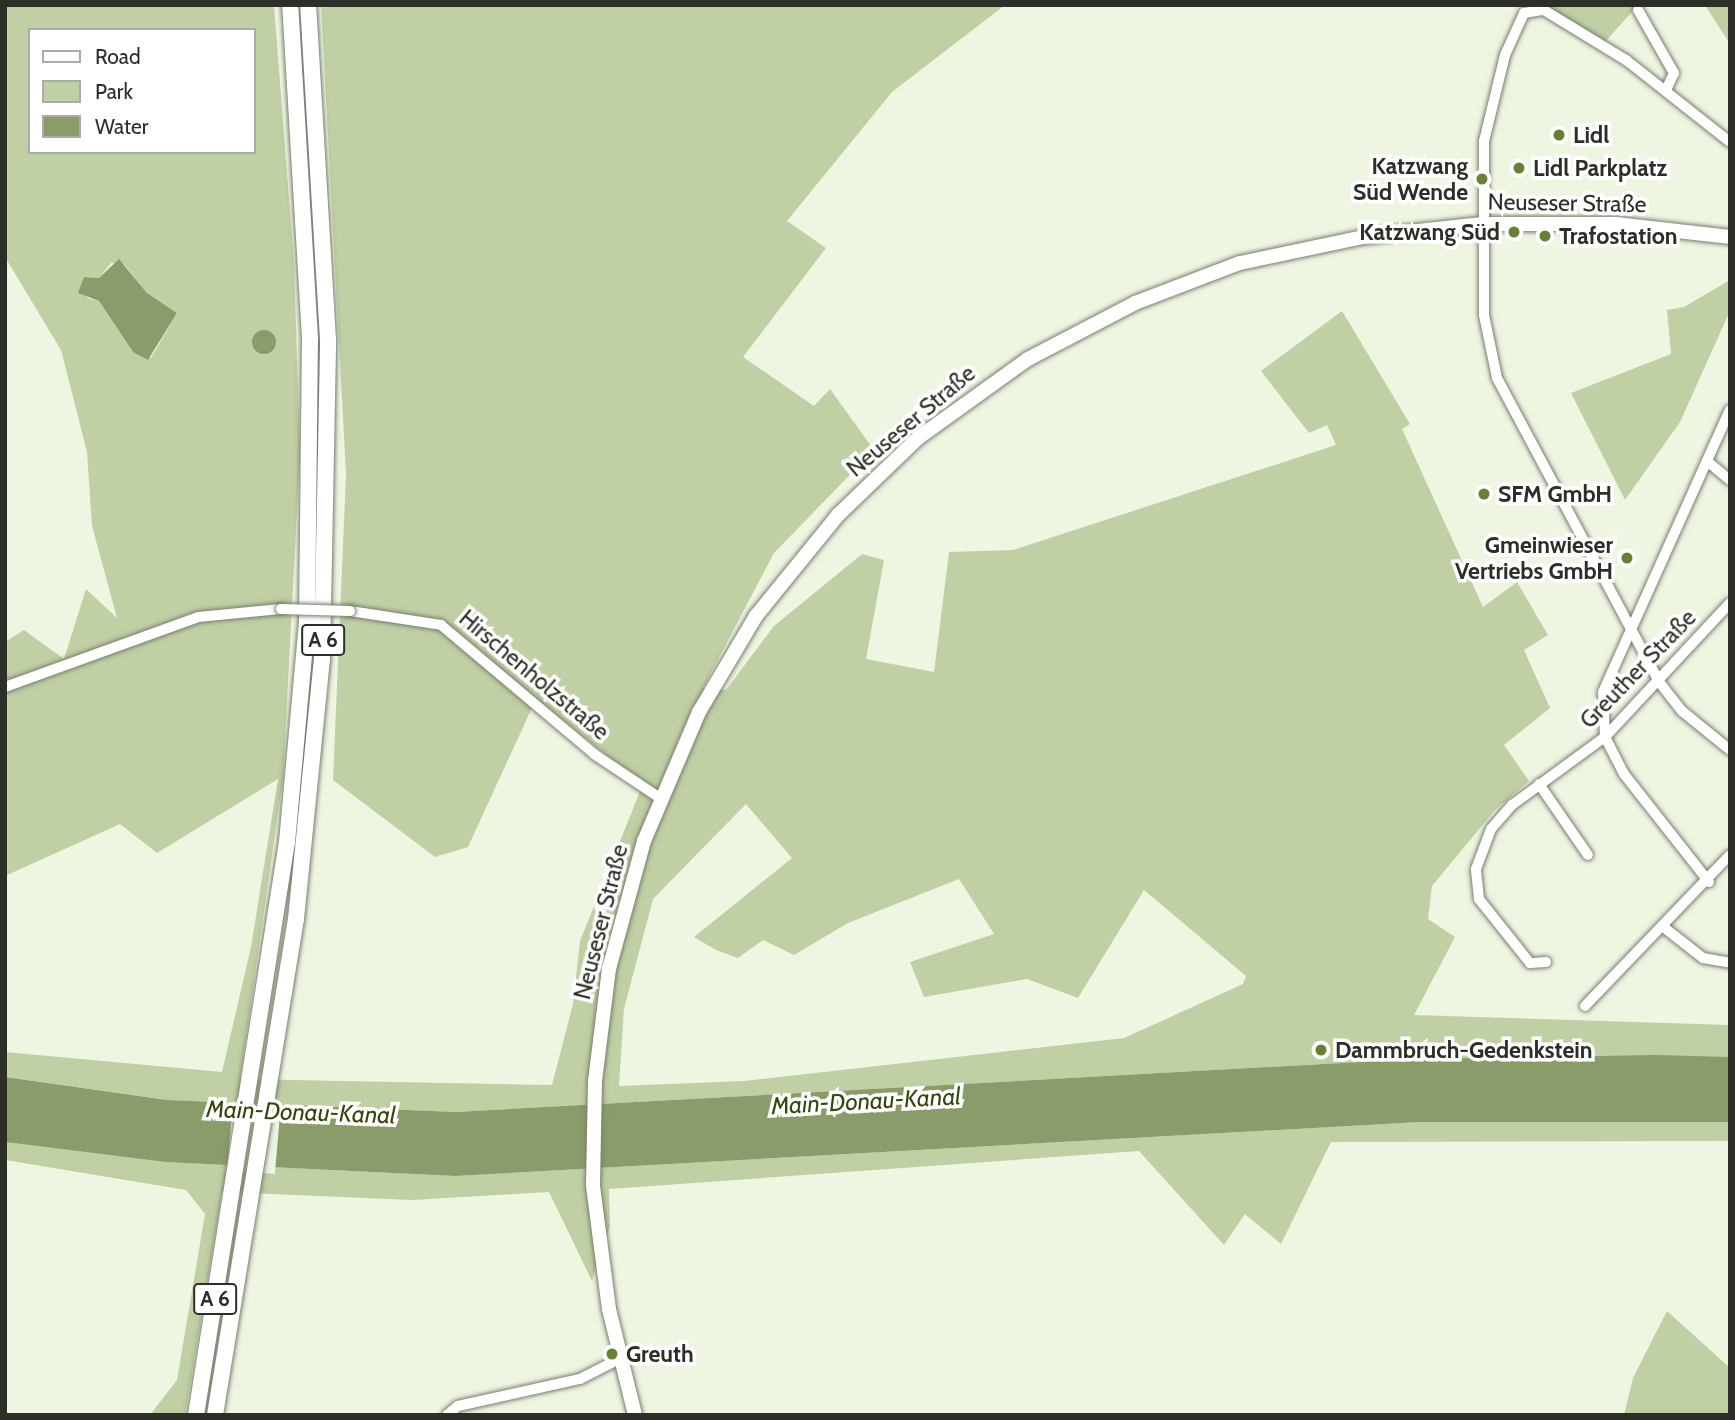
<!DOCTYPE html>
<meta charset="utf-8">
<style>
body{margin:0}
#map{position:relative;width:1735px;height:1420px;overflow:hidden;background:#eef6e2;font-family:Cabin,sans-serif}
div>[style]{position:absolute}
[style*='--x']{left:calc(var(--x)*1px);top:calc(var(--y)*1px);width:calc(var(--w)*1px);rotate:calc(var(--a)*1deg)}
.green>*{inset:0;background:#c0d0a4}
.water>*{inset:0;background:#8a9c6a}
.round{border-radius:50%}
.pier>*{inset:0;background:#eef6e2;transform-origin:0 0}
.roads{filter:drop-shadow(0 0 2px #787f6d) drop-shadow(0 0 2px #787f6d)}
.minor>*{height:10px;margin:-5px;padding:0 5px;transform-origin:5px;border-radius:5px;background:#fff}
.major>*{height:14px;margin:-7px;padding:0 7px;transform-origin:7px;border-radius:7px;background:#fff}
.highway>*{height:16px;margin:-8px;padding:0 8px;transform-origin:8px;border-radius:8px;background:#fff}
.bridges{filter:drop-shadow(0 0 2px #787f6d) drop-shadow(0 0 2px #787f6d)}
.minor-bridge>*{height:10px;margin:-5px;padding:0 5px;transform-origin:5px;border-radius:5px;background:#fff}
.dots>*{width:19px;height:19px;translate:-50% -50%;box-sizing:border-box;border:4px solid #fff;border-radius:50%}
span{translate:-50% -50%;white-space:nowrap;text-align:center;line-height:1.15;-webkit-text-stroke:7px #fff;paint-order:stroke}
.shield-label span{padding:2px 5px;background:#fff;border:2px solid;border-radius:5px;-webkit-text-stroke-width:0}
.shield-label{font-size:21px;color:#2c2f28;font-weight:700}
.poi-label{font-size:23px;color:#2c2f28;font-weight:700}
.left{translate:0 -50%;text-align:left}
.right{translate:-100% -50%;text-align:right}
.street-label{font-size:23px;color:#2c2f28}
.water-label{font-size:24px;color:#35450b;font-style:italic}
.frame{position:absolute;inset:0;border:7px solid #2c2f28;pointer-events:none}
.legend{position:absolute;left:28px;top:28px;width:228px;height:126px;box-sizing:border-box;background:#fff;border:2px solid #abaca9;margin:0;padding:9px 12px;list-style:none;font-size:21px;color:#2c2f28}
.legend li{display:flex;align-items:center;gap:14px;height:35px}
.legend b{width:35px;border:2px solid #abaca9}
</style>
<div id="map">
<div class="green">
<div style="clip-path:polygon(evenodd,5px 5px,274px 5px,294px 263px,300px 453px,283px 778px,240px 1079px,552px 1085px,573px 1004px,580px 941px,643px 784px,536px 699px,468px 847px,435px 857px,333px 780px,346px 474px,321px 5px,1005px 5px,892px 92px,787px 221px,826px 248px,743px 357px,814px 406px,830px 389px,874px 450px,774px 553px,703px 688px,726px 690px,774px 626px,862px 554px,884px 560px,866px 659px,934px 672px,949px 552px,1013px 550px,1336px 445px,1327px 425px,1309px 433px,1261px 371px,1342px 311px,1410px 424px,1402px 429px,1483px 607px,1517px 582px,1548px 635px,1524px 650px,1550px 708px,1504px 745px,1529px 781px,1495px 810px,1432px 886px,1428px 919px,1455px 937px,1414px 1015px,1730px 1025px,1730px 1057px,1414px 1059px,456px 1112px,167px 1100px,5px 1077px,5px 1052px,222px 1072px,251px 947px,278px 779px,157px 853px,120px 824px,5px 876px,5px 642px,24px 630px,64px 659px,86px 589px,117px 618px,92px 526px,87px 452px,61px 350px,5px 257px,5px 5px,30px 30px,254px 30px,254px 152px,30px 152px,30px 30px,5px 5px,111px 263px,124px 264px,147px 293px,177px 313px,151px 358px,133px 352px,99px 301px,87px 298px,84px 277px,99px 278px,111px 263px,5px 5px,746px 804px,792px 858px,694px 937px,716px 950px,738px 958px,763px 940px,794px 955px,848px 923px,959px 879px,994px 934px,910px 962px,924px 997px,1027px 979px,1078px 998px,1144px 890px,1246px 976px,1243px 984px,1124px 1038px,744px 1081px,619px 1086px,624px 1009px,653px 899px,746px 804px)"></div>
<div style="clip-path:polygon(1539px 5px,1638px 5px,1605px 42px)"></div>
<div style="clip-path:polygon(1705px 5px,1730px 5px,1730px 44px)"></div>
<div style="clip-path:polygon(1730px 280px,1730px 311px,1680px 422px,1625px 500px,1571px 393px,1671px 354px,1667px 310px,1684px 307px)"></div>
<div style="clip-path:polygon(1655px 1119px,1730px 1122px,1730px 1141px,1331px 1142px,1281px 1244px,1245px 1214px,1224px 1245px,1139px 1151px,609px 1189px,610px 1226px,592px 1281px,549px 1192px,412px 1200px,222px 1192px,185px 1415px,150px 1415px,177px 1380px,205px 1214px,186px 1190px,5px 1160px,5px 1142px,165px 1162px,455px 1176px,1420px 1122px)"></div>
<div style="clip-path:polygon(1667px 1311px,1730px 1368px,1730px 1415px,1624px 1415px,1633px 1378px)"></div>
</div>
<div class="water">
<div style="clip-path:polygon(119px 259px,147px 293px,177px 313px,148px 360px,133px 352px,99px 301px,78px 293px,84px 277px,99px 278px)"></div>
<div class="round" style="left:252px;top:330px;width:24px;height:24px"></div>
<div style="clip-path:polygon(1656px 1055px,1730px 1057px,1730px 1122px,1420px 1122px,455px 1176px,165px 1162px,5px 1142px,5px 1077px,167px 1100px,456px 1112px,1414px 1059px)"></div>
</div>
<div class="pier">
<div style="left:233px;top:1101px;width:48px;height:69px;rotate:5deg"></div>
</div>
<div class="roads">
<div class="minor">
<div style="--x:1638;--y:10;--w:73;--a:60.3"></div>
<div style="--x:1674;--y:73;--w:19;--a:115"></div>
<div style="--x:1524;--y:13;--w:46;--a:114.3"></div>
<div style="--x:1505;--y:55;--w:89;--a:103.7"></div>
<div style="--x:1484;--y:141;--w:174;--a:90"></div>
<div style="--x:1484;--y:315;--w:64;--a:78.3"></div>
<div style="--x:1497;--y:378;--w:346;--a:61.9"></div>
<div style="--x:1660;--y:683;--w:36;--a:52"></div>
<div style="--x:1682;--y:711;--w:62;--a:39.1"></div>
<div style="--x:1524;--y:13;--w:20;--a:-9"></div>
<div style="--x:1544;--y:10;--w:96;--a:31.4"></div>
<div style="--x:1626;--y:60;--w:132;--a:38.3"></div>
<div style="--x:1707;--y:461;--w:30;--a:40"></div>
<div style="--x:350;--y:611;--w:92;--a:8.7"></div>
<div style="--x:441;--y:625;--w:200;--a:40.1"></div>
<div style="--x:594;--y:754;--w:79;--a:33.7"></div>
<div style="--x:5;--y:687;--w:205;--a:-19.9"></div>
<div style="--x:198;--y:617;--w:83;--a:-5.5"></div>
<div style="--x:1539;--y:784;--w:86;--a:55.4"></div>
<div style="--x:1709;--y:882;--w:137;--a:-128.2"></div>
<div style="--x:1624;--y:774;--w:42;--a:-117.2"></div>
<div style="--x:1605;--y:737;--w:45;--a:-92.5"></div>
<div style="--x:1603;--y:692;--w:309;--a:-65.8"></div>
<div style="--x:1666;--y:929;--w:47;--a:38.1"></div>
<div style="--x:1703;--y:958;--w:27;--a:10"></div>
<div style="--x:1546;--y:962;--w:16;--a:176"></div>
<div style="--x:1530;--y:963;--w:82;--a:-128.6"></div>
<div style="--x:1479;--y:899;--w:30;--a:-96"></div>
<div style="--x:1476;--y:869;--w:43;--a:-69.4"></div>
<div style="--x:1491;--y:829;--w:32;--a:-49"></div>
<div style="--x:1512;--y:805;--w:115;--a:-36.2"></div>
<div style="--x:1605;--y:737;--w:183;--a:-47"></div>
<div style="--x:1585;--y:1006;--w:209;--a:-46.2"></div>
<div style="--x:447;--y:1415;--w:14;--a:-39"></div>
<div style="--x:458;--y:1406;--w:125;--a:-12.5"></div>
<div style="--x:580;--y:1379;--w:44;--a:-27.1"></div>
</div>
<div class="major">
<div style="--x:635;--y:1415;--w:109;--a:-103.8"></div>
<div style="--x:609;--y:1309;--w:125;--a:-97.4"></div>
<div style="--x:593;--y:1185;--w:104;--a:-88.9"></div>
<div style="--x:595;--y:1081;--w:113;--a:-82.9"></div>
<div style="--x:609;--y:969;--w:133;--a:-74.7"></div>
<div style="--x:644;--y:841;--w:140;--a:-66.9"></div>
<div style="--x:699;--y:712;--w:112;--a:-59.3"></div>
<div style="--x:756;--y:616;--w:130;--a:-50.9"></div>
<div style="--x:838;--y:515;--w:111;--a:-43.9"></div>
<div style="--x:918;--y:438;--w:135;--a:-35.7"></div>
<div style="--x:1028;--y:359;--w:121;--a:-27.6"></div>
<div style="--x:1135;--y:303;--w:112;--a:-20.9"></div>
<div style="--x:1240;--y:263;--w:126;--a:-11.9"></div>
<div style="--x:1363;--y:237;--w:120;--a:-6.2"></div>
<div style="--x:1482;--y:224;--w:134;--a:0"></div>
<div style="--x:1616;--y:224;--w:115;--a:6.5"></div>
</div>
<div class="highway">
<div style="--x:196;--y:1415;--w:580;--a:-80.98"></div>
<div style="--x:287;--y:842;--w:222;--a:-84.8"></div>
<div style="--x:307;--y:621;--w:283;--a:-89.4"></div>
<div style="--x:310;--y:338;--w:334;--a:-93.4"></div>
<div style="--x:215;--y:1415;--w:503;--a:-80.73"></div>
<div style="--x:296;--y:919;--w:261;--a:-84.3"></div>
<div style="--x:322;--y:659;--w:319;--a:-88.9"></div>
<div style="--x:328;--y:340;--w:336;--a:-93.4"></div>
</div>
</div>
<div class="bridges">
<div class="minor-bridge">
<div style="--x:281;--y:609;--w:69;--a:1.7"></div>
</div>
</div>
<div class="dots">
<div style="left:1559px;top:135px;background:#688033"></div>
<div style="left:1519px;top:168px;background:#688033"></div>
<div style="left:1482px;top:179px;background:#688033"></div>
<div style="left:1514px;top:232px;background:#688033"></div>
<div style="left:1545px;top:236px;background:#688033"></div>
<div style="left:1484px;top:494px;background:#688033"></div>
<div style="left:1627px;top:558px;background:#688033"></div>
<div style="left:1321px;top:1050px;background:#688033"></div>
<div style="left:612px;top:1354px;background:#688033"></div>
</div>
<div class="shield-label">
<span style="left:323px;top:640px">A 6</span>
<span style="left:215px;top:1299px">A 6</span>
</div>
<div class="poi-label">
<span class="left" style="left:1573px;top:135px">Lidl</span>
<span class="right" style="left:1468px;top:179px">Katzwang<br>Süd Wende</span>
<span class="left" style="left:1533px;top:168px">Lidl Parkplatz</span>
<span class="right" style="left:1500px;top:232px">Katzwang Süd</span>
<span class="left" style="left:1559px;top:236px">Trafostation</span>
<span class="left" style="left:1498px;top:494px">SFM GmbH</span>
<span class="right" style="left:1613px;top:558px">Gmeinwieser<br>Vertriebs GmbH</span>
<span class="left" style="left:1335px;top:1050px">Dammbruch-Gedenkstein</span>
<span class="left" style="left:626px;top:1354px">Greuth</span>
</div>
<div class="street-label">
<span style="left:1567px;top:203px;rotate:1deg">Neuseser Straße</span>
<span style="left:911px;top:421px;rotate:-40deg">Neuseser Straße</span>
<span style="left:1638px;top:669px;rotate:-46deg">Greuther Straße</span>
<span style="left:534px;top:675px;rotate:40deg">Hirschenholzstraße</span>
<span style="left:601px;top:922px;rotate:-76deg">Neuseser Straße</span>
</div>
<div class="water-label">
<span style="left:866px;top:1101px;rotate:-3deg">Main-Donau-Kanal</span>
<span style="left:301px;top:1112px;rotate:2deg">Main-Donau-Kanal</span>
</div>
<div class="frame"></div>
<ul class="legend">
<li><b style="height:9px;background:#fff"></b>Road</li>
<li><b style="height:19px;background:#c0d0a4"></b>Park</li>
<li><b style="height:19px;background:#8a9c6a"></b>Water</li>
</ul>
</div>
